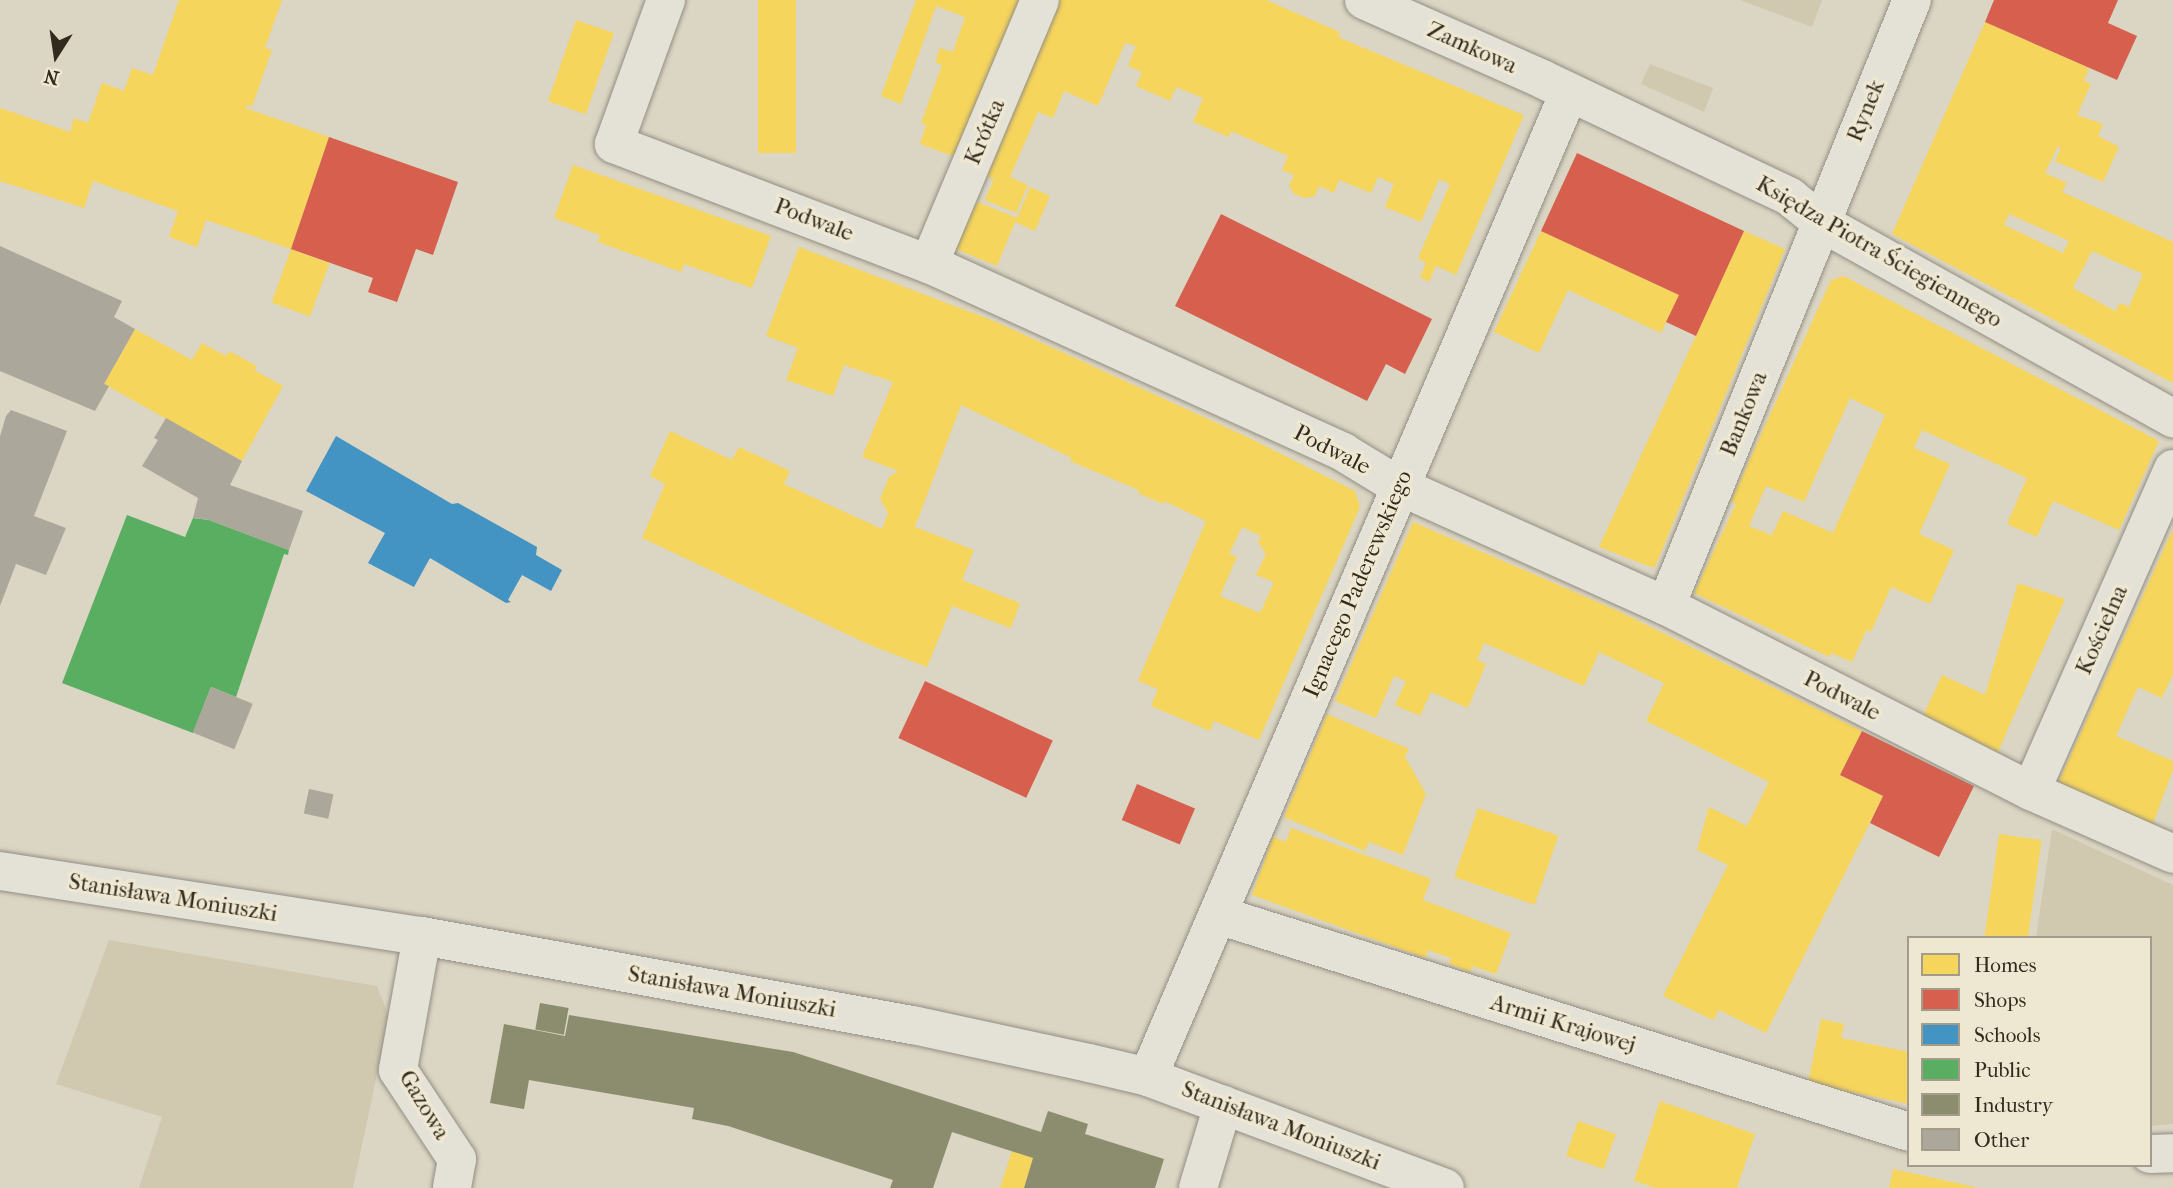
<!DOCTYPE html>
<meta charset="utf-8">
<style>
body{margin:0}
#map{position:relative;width:2173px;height:1188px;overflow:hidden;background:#dbd5c3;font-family:"IM FELL French Canon",serif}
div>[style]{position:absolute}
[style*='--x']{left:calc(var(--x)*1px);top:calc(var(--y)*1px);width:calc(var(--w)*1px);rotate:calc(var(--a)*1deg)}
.green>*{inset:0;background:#d0c8af}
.homes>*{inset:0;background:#f6d55c;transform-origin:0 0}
.shops>*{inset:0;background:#d6604d;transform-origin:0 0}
.schools>*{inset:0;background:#4393c3}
.public>*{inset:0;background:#5aae61}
.industry>*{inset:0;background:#8c8c6e;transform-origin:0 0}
.building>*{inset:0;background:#aca79b;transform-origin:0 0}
.roads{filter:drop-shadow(0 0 2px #928e83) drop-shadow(0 0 2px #928e83)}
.street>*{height:38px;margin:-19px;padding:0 19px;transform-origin:19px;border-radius:19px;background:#e4e1d7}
.secondary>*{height:38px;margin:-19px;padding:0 19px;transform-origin:19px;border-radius:19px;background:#e4e1d7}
span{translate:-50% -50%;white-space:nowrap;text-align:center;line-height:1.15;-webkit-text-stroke:7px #eee8d2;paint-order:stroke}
.street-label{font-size:23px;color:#332a1e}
.legend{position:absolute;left:1907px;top:936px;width:245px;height:231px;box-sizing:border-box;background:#eee8d2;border:2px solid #a39c8a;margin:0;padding:9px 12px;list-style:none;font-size:21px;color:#332a1e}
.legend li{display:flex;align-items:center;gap:14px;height:35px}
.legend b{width:35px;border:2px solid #a39c8a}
.north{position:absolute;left:21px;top:21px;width:70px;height:70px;-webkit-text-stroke:5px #eee8d2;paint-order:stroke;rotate:192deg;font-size:19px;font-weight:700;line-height:28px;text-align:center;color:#332a1e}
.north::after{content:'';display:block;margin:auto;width:24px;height:32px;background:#332a1e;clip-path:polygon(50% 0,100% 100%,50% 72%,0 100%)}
</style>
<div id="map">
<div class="green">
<div style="clip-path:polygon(1740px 0,1822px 0,1812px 27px)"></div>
<div style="clip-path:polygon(1650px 64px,1713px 88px,1704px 112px,1641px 84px)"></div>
<div style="clip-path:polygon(2052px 829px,2173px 885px,2173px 1124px,2150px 1126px,2150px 938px,2036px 938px)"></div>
<div style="clip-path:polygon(109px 940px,377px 986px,389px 1017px,353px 1188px,139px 1188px,162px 1117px,56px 1084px)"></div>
</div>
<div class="homes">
<div style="clip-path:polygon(179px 0,282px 0,265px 48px,272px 50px,252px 107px,247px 105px,245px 108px,329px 137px,291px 249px,206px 220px,197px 247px,169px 237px,178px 211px,93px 181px,84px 208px,0 181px,0 108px,70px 132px,74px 118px,88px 123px,102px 83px,124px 91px,132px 68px,153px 75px)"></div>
<div style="left:758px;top:0;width:38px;height:153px"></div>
<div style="clip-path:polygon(916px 0,1030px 0,961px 159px,920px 144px,926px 125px,921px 123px,942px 65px,935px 62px,940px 48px,953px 52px,965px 17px,936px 6px,901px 104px,881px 96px)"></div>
<div style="clip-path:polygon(1049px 0,1266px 0,1340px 32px,1338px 37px,1524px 115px,1456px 275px,1436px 266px,1429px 282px,1420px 277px,1426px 263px,1418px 258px,1450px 184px,1439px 179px,1421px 222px,1385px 207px,1394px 184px,1378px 177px,1371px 193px,1339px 180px,1334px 193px,1319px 186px,1315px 196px,1305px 198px,1294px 194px,1289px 186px,1294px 175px,1282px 170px,1288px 156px,1231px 131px,1229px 137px,1193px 122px,1203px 98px,1176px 87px,1170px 101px,1136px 86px,1142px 72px,1128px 66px,1136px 46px,1125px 43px,1098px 106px,1064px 91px,1053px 118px,1038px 112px,1010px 177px,1028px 185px,1016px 213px,985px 200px,994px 179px,976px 173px)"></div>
<div style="left:576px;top:20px;width:40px;height:86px;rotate:19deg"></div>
<div style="clip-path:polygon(evenodd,1985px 22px,2089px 68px,2084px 81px,2091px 84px,2077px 115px,2103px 124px,2098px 136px,2119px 147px,2103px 182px,2055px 161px,2061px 148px,2058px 146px,2045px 173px,2067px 183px,2062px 192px,2173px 242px,2173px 383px,1892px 234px,1985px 22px,2009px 214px,2069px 241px,2063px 253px,2004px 225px,2009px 214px,1985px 22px,2092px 251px,2143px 274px,2129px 307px,2120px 303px,2115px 311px,2073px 288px,2092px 251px)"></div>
<div style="clip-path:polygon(573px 165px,771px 236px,752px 288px,684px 264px,681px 272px,598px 242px,600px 235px,554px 218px)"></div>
<div style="clip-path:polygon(1030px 187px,1050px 196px,1035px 231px,1015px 222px,997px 266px,946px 245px,966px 197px,1017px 218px)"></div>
<div style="clip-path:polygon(1541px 231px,1679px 295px,1661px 333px,1568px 290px,1539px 353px,1494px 332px)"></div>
<div style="clip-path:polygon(1744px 231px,1785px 249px,1655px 567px,1651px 567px,1599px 547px)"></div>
<div style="clip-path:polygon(evenodd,799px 247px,994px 321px,1245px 436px,1355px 491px,1360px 507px,1259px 740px,1214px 721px,1210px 731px,1151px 706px,1158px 689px,1138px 681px,1206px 521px,1164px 501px,1163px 504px,1138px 493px,1139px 490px,1070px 461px,1072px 458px,961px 405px,915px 527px,974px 550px,962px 580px,1020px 603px,1011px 628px,952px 606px,927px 667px,870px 645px,642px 538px,665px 484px,650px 476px,670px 431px,732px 460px,739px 447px,790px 471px,784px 484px,882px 529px,888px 513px,880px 499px,889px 477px,898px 471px,862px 457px,893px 382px,844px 365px,833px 396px,786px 380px,798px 348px,766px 336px,799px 247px,1242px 527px,1261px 536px,1258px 542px,1266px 554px,1256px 575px,1274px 582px,1260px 613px,1220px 596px,1237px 557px,1229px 554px,1242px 527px)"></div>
<div style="left:291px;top:249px;width:41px;height:57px;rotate:20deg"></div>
<div style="clip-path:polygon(evenodd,1844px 276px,2159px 441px,2119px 530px,2053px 501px,2037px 537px,2007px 524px,2027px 478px,1922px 430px,1914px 448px,1950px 464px,1919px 534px,1954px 550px,1930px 604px,1891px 587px,1871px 632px,1867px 629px,1852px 662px,1831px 653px,1829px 657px,1694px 593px,1736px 504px,1731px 501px,1831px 280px,1844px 276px,1850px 398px,1885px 415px,1833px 533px,1783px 511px,1772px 535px,1749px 526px,1766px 486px,1804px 502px,1850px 398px)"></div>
<div style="clip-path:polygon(135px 329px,192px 360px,202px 343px,226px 356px,229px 351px,257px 366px,254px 370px,283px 386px,242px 461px,104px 384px)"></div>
<div style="clip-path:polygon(1413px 522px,1616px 610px,1862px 731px,1840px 775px,1883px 796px,1766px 1033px,1719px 1010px,1713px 1020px,1663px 996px,1728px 865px,1697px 850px,1709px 807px,1747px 826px,1769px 782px,1646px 721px,1664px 683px,1599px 652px,1584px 686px,1484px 643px,1477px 660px,1486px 664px,1468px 708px,1431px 692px,1420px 716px,1395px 705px,1406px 681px,1394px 676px,1376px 718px,1335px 701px)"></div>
<div style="clip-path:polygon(2173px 529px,2173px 674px,2162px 698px,2138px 687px,2116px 736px,2173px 761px,2173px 770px,2152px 826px,2057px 785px)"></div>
<div style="clip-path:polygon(2018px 583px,2065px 599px,1998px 752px,1923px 716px,1942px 675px,1985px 695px)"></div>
<div style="clip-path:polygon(1327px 714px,1409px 749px,1405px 757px,1426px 794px,1403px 855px,1369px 842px,1365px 851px,1284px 817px)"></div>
<div style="left:1478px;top:808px;width:85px;height:73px;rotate:19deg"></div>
<div style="clip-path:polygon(1291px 828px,1431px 879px,1423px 900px,1511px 933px,1496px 974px,1472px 966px,1470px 972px,1449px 964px,1451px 958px,1428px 950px,1425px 958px,1252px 895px,1273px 837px,1286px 842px)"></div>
<div style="left:1999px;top:834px;width:43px;height:105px;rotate:8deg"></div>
<div style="clip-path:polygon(1821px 1019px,1844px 1024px,1841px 1038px,1909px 1052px,1909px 1104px,1808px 1083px)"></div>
<div style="clip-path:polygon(1660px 1101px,1755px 1134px,1737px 1188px,1656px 1188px,1634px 1181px)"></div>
<div style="left:1578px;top:1121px;width:40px;height:37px;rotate:19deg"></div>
<div style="clip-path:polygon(1012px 1151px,1033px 1158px,1024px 1188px,1000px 1188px)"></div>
<div style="clip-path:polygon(1893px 1169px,1975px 1187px,1975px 1188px,1889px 1188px)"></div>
</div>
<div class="shops">
<div style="clip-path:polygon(1994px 0,2118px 0,2108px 23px,2137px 36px,2117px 80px,1985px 22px)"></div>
<div style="clip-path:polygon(329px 137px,458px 182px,433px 255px,416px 249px,397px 302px,368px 292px,373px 278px,291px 249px)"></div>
<div style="clip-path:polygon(1577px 153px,1744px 231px,1696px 336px,1666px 322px,1679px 295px,1541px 231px)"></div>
<div style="clip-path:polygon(1221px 214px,1432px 319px,1405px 374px,1386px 364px,1367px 401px,1175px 306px)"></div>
<div style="left:925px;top:681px;width:141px;height:63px;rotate:25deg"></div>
<div style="clip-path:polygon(1862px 731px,1974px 786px,1939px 857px,1870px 823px,1883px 796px,1840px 775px)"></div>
<div style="left:1137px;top:784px;width:63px;height:39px;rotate:23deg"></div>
</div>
<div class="schools">
<div style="clip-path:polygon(336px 436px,452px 504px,458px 503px,537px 547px,536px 555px,562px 570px,551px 591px,522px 575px,508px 600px,511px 602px,506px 603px,430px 558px,414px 587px,368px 563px,385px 533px,306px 491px)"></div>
</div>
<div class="public">
<div style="clip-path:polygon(127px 515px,185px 537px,193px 518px,209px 520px,289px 550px,288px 555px,284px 554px,236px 697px,211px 687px,193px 733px,62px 683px)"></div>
</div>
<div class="industry">
<div style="left:540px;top:1003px;width:29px;height:27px;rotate:10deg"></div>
<div style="clip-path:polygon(569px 1015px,793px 1052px,1041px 1132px,1048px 1111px,1088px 1124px,1085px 1134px,1164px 1159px,1155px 1188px,1024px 1188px,1033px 1158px,952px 1132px,933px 1188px,890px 1188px,893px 1180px,728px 1126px,692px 1119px,694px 1108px,529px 1080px,524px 1109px,490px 1103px,504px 1024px,565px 1036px)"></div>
</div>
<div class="building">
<div style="clip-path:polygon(0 246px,122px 301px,114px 317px,135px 329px,104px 384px,109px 386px,95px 411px,0 371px)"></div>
<div style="clip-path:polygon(11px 410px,67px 431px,34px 516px,66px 528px,46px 575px,16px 564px,0 606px,0 436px,6px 416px)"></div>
<div style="clip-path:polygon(166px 418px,242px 461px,230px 485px,303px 511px,289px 550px,209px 520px,193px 518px,198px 498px,142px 466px,158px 440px,154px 438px)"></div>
<div style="left:211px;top:687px;width:45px;height:49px;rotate:22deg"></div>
<div style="left:309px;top:789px;width:25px;height:25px;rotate:12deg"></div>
</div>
<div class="roads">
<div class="street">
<div style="--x:666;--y:0;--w:153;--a:109.9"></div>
<div style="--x:614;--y:144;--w:337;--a:20.9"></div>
<div style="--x:929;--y:264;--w:455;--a:24.4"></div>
<div style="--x:1343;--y:452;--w:66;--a:31.3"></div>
<div style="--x:1399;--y:486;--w:293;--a:24.2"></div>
<div style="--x:1666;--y:606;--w:409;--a:26.9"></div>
<div style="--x:2031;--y:791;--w:155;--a:23.9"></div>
<div style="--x:1364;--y:0;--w:195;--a:23.9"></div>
<div style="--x:1542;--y:79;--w:275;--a:25.4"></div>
<div style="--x:1790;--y:197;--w:41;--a:39.1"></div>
<div style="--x:1822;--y:223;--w:402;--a:29.1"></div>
<div style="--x:929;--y:264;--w:286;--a:-67.2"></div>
<div style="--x:1666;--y:606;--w:654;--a:-67.91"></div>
<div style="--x:2031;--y:791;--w:352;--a:-66.2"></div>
<div style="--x:1218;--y:915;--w:724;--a:17.43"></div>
<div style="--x:422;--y:936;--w:136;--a:100.2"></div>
<div style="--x:398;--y:1070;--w:107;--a:56.5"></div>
<div style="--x:457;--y:1159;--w:29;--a:100"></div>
<div style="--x:1148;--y:1077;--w:1070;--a:-66.84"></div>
<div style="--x:2150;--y:1154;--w:23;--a:-2"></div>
<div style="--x:1198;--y:1188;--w:87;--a:-73.2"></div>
</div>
<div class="secondary">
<div style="--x:0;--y:871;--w:427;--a:8.8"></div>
<div style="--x:422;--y:936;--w:499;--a:10.3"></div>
<div style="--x:913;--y:1025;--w:180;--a:12.2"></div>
<div style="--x:1089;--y:1063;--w:61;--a:13.3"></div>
<div style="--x:1148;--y:1077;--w:317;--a:20.5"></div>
</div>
</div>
<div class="street-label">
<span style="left:1472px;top:48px;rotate:24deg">Zamkowa</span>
<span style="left:1866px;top:111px;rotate:-68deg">Rynek</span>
<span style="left:985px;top:132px;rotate:-67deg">Krótka</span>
<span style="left:814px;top:220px;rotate:21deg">Podwale</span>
<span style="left:1879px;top:252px;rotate:30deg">Księdza Piotra Ściegiennego</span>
<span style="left:1744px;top:414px;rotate:-68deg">Bankowa</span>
<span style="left:1332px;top:450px;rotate:27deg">Podwale</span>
<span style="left:1358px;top:584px;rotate:-67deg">Ignacego Paderewskiego</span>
<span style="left:2102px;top:630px;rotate:-66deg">Kościelna</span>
<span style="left:1842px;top:696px;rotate:27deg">Podwale</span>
<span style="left:173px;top:898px;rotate:9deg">Stanisława Moniuszki</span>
<span style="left:732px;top:992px;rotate:10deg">Stanisława Moniuszki</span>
<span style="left:1563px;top:1024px;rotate:17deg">Armii Krajowej</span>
<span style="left:424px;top:1105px;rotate:59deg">Gazowa</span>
<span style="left:1281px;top:1126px;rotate:21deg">Stanisława Moniuszki</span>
</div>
<ul class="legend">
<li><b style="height:19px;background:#f6d55c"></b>Homes</li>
<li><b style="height:19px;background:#d6604d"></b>Shops</li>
<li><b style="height:19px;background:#4393c3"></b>Schools</li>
<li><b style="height:19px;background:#5aae61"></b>Public</li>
<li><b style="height:19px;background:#8c8c6e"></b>Industry</li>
<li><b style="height:19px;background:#aca79b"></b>Other</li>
</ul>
<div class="north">N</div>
</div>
